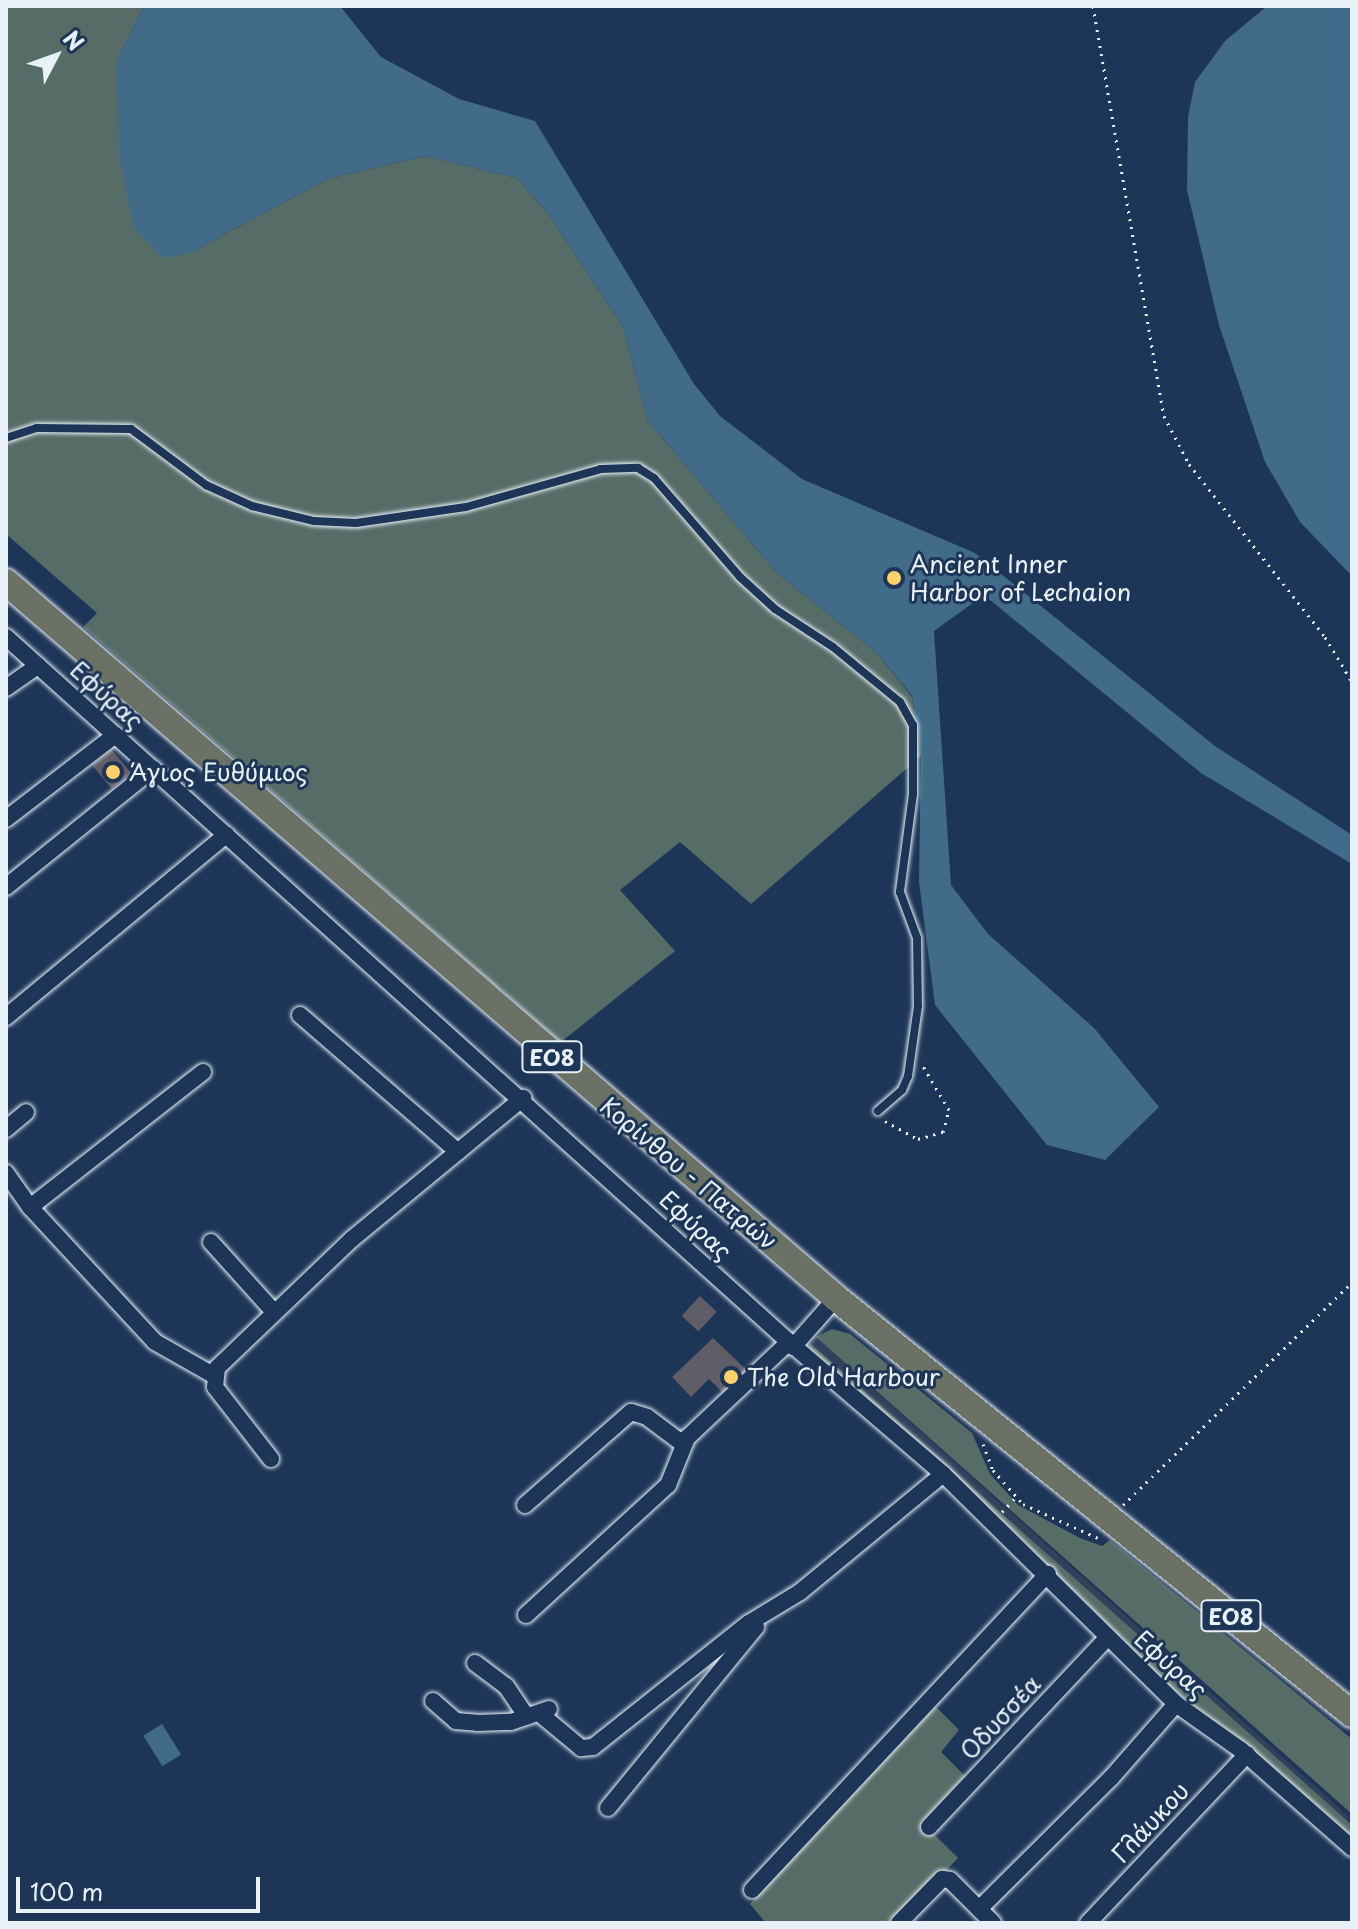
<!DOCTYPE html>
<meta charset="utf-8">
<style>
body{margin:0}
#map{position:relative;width:1358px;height:1929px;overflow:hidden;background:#1d3557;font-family:"Playpen Sans",sans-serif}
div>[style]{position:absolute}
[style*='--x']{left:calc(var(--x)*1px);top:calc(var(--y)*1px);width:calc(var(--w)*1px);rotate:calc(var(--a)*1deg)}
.built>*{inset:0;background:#30415c;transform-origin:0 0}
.green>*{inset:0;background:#566c67}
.water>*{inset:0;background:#416b89;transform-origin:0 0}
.building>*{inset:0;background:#5e5d68;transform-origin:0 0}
.path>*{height:3px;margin-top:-1.5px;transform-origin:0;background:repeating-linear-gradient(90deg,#e8f1f8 0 2px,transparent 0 8px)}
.roads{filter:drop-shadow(0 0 2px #e8f1f8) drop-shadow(0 0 2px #e8f1f8)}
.lane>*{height:8px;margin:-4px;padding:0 4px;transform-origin:4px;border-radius:4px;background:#1d3557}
.street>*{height:16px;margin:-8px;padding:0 8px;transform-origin:8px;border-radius:8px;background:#1d3557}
.primary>*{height:26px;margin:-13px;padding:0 13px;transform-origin:13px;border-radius:13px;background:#6b7165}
.dots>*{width:22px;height:22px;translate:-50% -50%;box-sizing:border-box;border:4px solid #1d3557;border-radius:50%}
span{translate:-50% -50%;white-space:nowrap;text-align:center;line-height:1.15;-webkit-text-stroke:6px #1d3557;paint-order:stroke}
.shield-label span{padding:2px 6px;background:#1d3557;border:2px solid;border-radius:6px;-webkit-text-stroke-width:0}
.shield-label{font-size:22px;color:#e8f1f8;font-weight:700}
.poi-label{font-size:24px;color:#e8f1f8}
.left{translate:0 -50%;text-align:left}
.street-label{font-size:24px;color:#e8f1f8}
.frame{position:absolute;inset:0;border:8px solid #e8f1f8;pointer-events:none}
.north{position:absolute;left:16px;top:16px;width:80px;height:80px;-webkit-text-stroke:6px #1d3557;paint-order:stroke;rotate:49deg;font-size:22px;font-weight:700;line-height:32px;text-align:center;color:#e8f1f8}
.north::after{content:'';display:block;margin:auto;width:28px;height:36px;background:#e8f1f8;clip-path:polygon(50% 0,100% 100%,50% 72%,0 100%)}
.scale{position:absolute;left:16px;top:1877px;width:244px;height:36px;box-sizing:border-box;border:4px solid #e8f1f8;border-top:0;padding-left:10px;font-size:24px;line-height:28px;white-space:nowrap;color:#e8f1f8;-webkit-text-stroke:6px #1d3557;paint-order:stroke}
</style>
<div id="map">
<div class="built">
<div style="left:816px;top:1337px;width:718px;height:8px;rotate:42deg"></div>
</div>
<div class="green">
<div style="clip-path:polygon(6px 6px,144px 6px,117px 61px,190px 253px,327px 179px,426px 156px,517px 178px,550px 216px,623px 327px,648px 421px,777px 573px,877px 653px,912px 697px,921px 756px,751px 904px,680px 842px,620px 890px,675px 951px,561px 1042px,83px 627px,97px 613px,6px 534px)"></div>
<div style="clip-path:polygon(832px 1329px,850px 1334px,972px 1433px,990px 1474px,1018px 1505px,1080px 1538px,1102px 1546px,1110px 1540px,1352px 1739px,1352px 1814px,816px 1337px)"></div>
<div style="clip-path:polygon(810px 1343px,1352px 1825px,1352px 1838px,1253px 1750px,1159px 1679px,1012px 1530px,809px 1352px)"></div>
<div style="clip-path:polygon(934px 1705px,959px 1730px,941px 1752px,965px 1776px,922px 1822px,958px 1858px,897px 1923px,766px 1923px,750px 1904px)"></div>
</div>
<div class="water">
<div style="clip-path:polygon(144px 6px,340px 6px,381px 57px,459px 99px,535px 121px,694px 384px,720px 416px,802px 479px,975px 553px,1215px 746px,1352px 835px,1352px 864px,1201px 773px,984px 595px,934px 631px,951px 885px,988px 934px,1094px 1028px,1159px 1107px,1105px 1160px,1047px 1145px,935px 1005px,919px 882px,921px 756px,912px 696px,877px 653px,777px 573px,648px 421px,623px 327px,550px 216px,517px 178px,426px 156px,327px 179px,190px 253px,163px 258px,134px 228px,119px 154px,117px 61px)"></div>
<div style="clip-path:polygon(1267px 6px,1352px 6px,1352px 576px,1300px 522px,1265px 462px,1219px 325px,1187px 190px,1188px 117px,1195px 82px,1225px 41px)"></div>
<div style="left:162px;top:1724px;width:36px;height:22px;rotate:58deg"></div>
</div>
<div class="building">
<div style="left:111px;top:749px;width:31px;height:25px;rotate:50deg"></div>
<div style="left:700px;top:1296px;width:23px;height:27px;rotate:43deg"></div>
<div style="clip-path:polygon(713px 1338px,753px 1376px,730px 1400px,709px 1379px,691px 1397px,672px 1377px)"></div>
</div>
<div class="path">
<div style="--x:1093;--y:6;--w:416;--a:80.2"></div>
<div style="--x:1164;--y:416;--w:54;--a:62.5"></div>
<div style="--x:1189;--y:464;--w:220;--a:51.8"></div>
<div style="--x:1325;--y:637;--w:52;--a:59"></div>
<div style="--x:885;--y:1121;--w:38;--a:29"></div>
<div style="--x:918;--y:1139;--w:26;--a:-16"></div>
<div style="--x:943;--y:1132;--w:23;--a:-75"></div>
<div style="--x:949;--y:1110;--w:51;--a:-120.6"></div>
<div style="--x:983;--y:1444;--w:28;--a:69"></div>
<div style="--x:993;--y:1470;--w:45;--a:48.6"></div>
<div style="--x:1023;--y:1504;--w:82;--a:24.4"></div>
<div style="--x:1123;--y:1505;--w:320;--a:-44.2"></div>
<div style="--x:1002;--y:1512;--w:21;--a:-47"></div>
</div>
<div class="roads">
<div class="lane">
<div style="--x:6;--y:438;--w:33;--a:-18"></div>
<div style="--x:37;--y:428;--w:94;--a:0.6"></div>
<div style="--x:131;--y:429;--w:94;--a:36.7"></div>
<div style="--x:206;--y:485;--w:51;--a:24.5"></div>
<div style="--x:252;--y:506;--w:64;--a:13.6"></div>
<div style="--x:314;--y:521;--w:42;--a:2.7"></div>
<div style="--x:356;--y:523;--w:111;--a:-8.3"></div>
<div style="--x:466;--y:507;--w:140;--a:-15.7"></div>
<div style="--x:601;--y:469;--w:37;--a:-2"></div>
<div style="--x:638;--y:468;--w:19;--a:32"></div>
<div style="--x:654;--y:478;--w:131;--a:49"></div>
<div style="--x:740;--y:577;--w:47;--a:42.4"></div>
<div style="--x:775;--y:609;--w:69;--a:33.2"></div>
<div style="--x:833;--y:647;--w:87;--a:39.4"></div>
<div style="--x:900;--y:702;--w:26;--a:61"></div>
<div style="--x:913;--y:725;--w:69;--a:90"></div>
<div style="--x:913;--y:794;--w:99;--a:97.6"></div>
<div style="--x:900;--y:892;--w:49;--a:69.7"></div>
<div style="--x:917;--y:938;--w:68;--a:89.2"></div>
<div style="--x:918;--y:1006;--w:71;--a:98.1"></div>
<div style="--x:908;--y:1076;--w:15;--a:113"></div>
<div style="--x:902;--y:1090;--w:32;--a:139"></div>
</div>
<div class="street">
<div style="--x:6;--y:637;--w:1054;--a:42"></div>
<div style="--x:789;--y:1342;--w:203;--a:40.6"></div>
<div style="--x:943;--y:1474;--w:327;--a:44.6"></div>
<div style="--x:1176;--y:1704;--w:80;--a:35.3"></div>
<div style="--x:1241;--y:1750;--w:148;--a:41.4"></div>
<div style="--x:6;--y:688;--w:39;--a:-35"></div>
<div style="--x:6;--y:819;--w:138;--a:-37.6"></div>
<div style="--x:6;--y:887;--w:189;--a:-38.8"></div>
<div style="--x:300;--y:1015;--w:209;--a:40.9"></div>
<div style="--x:6;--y:1017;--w:286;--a:-39.6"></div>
<div style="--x:203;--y:1072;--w:219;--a:142"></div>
<div style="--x:30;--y:1207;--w:184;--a:47.2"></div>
<div style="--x:155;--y:1342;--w:67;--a:29.6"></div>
<div style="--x:6;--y:1129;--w:26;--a:-40"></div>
<div style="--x:6;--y:1173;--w:42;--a:54.8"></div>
<div style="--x:211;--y:1242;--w:94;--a:48"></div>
<div style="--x:793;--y:1347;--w:65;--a:-48.7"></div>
<div style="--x:271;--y:1459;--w:91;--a:-127.9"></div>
<div style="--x:215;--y:1387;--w:19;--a:-84"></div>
<div style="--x:217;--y:1368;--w:187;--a:-43.7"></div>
<div style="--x:352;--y:1239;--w:222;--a:-39.5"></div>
<div style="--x:525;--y:1505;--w:141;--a:-41.3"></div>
<div style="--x:631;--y:1412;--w:17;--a:17"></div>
<div style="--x:647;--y:1417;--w:45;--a:36.9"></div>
<div style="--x:526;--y:1615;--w:193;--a:-42.5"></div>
<div style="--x:668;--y:1485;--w:51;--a:-68"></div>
<div style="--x:687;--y:1438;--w:140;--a:-43.3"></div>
<div style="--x:475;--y:1663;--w:39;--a:37"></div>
<div style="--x:506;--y:1686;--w:37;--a:56"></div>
<div style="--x:433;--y:1701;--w:30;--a:41"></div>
<div style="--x:456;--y:1721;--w:21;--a:5"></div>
<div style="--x:477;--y:1723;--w:34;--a:-2"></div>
<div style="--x:511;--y:1722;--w:40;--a:-18.9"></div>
<div style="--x:539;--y:1713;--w:55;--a:39.8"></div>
<div style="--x:581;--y:1748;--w:12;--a:-5"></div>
<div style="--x:593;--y:1747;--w:199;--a:-38.5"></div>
<div style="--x:749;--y:1623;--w:60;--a:-31.3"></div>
<div style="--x:800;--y:1592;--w:185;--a:-39.5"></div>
<div style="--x:608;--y:1808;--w:234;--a:-50.7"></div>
<div style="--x:929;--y:1827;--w:260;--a:-46.7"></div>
<div style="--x:752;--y:1890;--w:433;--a:-46.9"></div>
<div style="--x:979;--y:1909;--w:186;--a:-44.8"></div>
<div style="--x:1111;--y:1778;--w:98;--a:-48.7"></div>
<div style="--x:899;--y:1923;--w:62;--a:-45.7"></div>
<div style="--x:942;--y:1879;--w:8;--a:7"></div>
<div style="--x:950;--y:1880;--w:61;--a:45"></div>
<div style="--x:1088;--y:1923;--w:232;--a:-46.7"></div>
</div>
<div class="primary">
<div style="--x:6;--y:582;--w:1096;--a:40.78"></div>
<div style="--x:836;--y:1298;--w:663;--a:38.88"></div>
</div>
</div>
<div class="dots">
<div style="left:894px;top:578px;background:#ffd166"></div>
<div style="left:113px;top:772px;background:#ffd166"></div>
<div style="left:731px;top:1377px;background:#ffd166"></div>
</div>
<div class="shield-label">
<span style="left:552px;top:1057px">ΕΟ8</span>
<span style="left:1231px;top:1616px">ΕΟ8</span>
</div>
<div class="poi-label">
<span class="left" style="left:910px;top:578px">Ancient Inner<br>Harbor of Lechaion</span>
<span class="left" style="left:129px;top:772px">Άγιος Ευθύμιος</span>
<span class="left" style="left:747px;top:1377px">The Old Harbour</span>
</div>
<div class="street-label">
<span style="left:107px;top:695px;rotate:42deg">Εφύρας</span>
<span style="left:689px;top:1173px;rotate:40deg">Κορίνθου - Πατρών</span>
<span style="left:696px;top:1225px;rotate:43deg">Εφύρας</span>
<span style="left:1171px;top:1664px;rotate:42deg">Εφύρας</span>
<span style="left:1000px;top:1717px;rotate:-47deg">Οδυσσέα</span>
<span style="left:1150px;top:1822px;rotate:-47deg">Γλάυκου</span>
</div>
<div class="frame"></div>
<div class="north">N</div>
<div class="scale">100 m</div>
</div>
